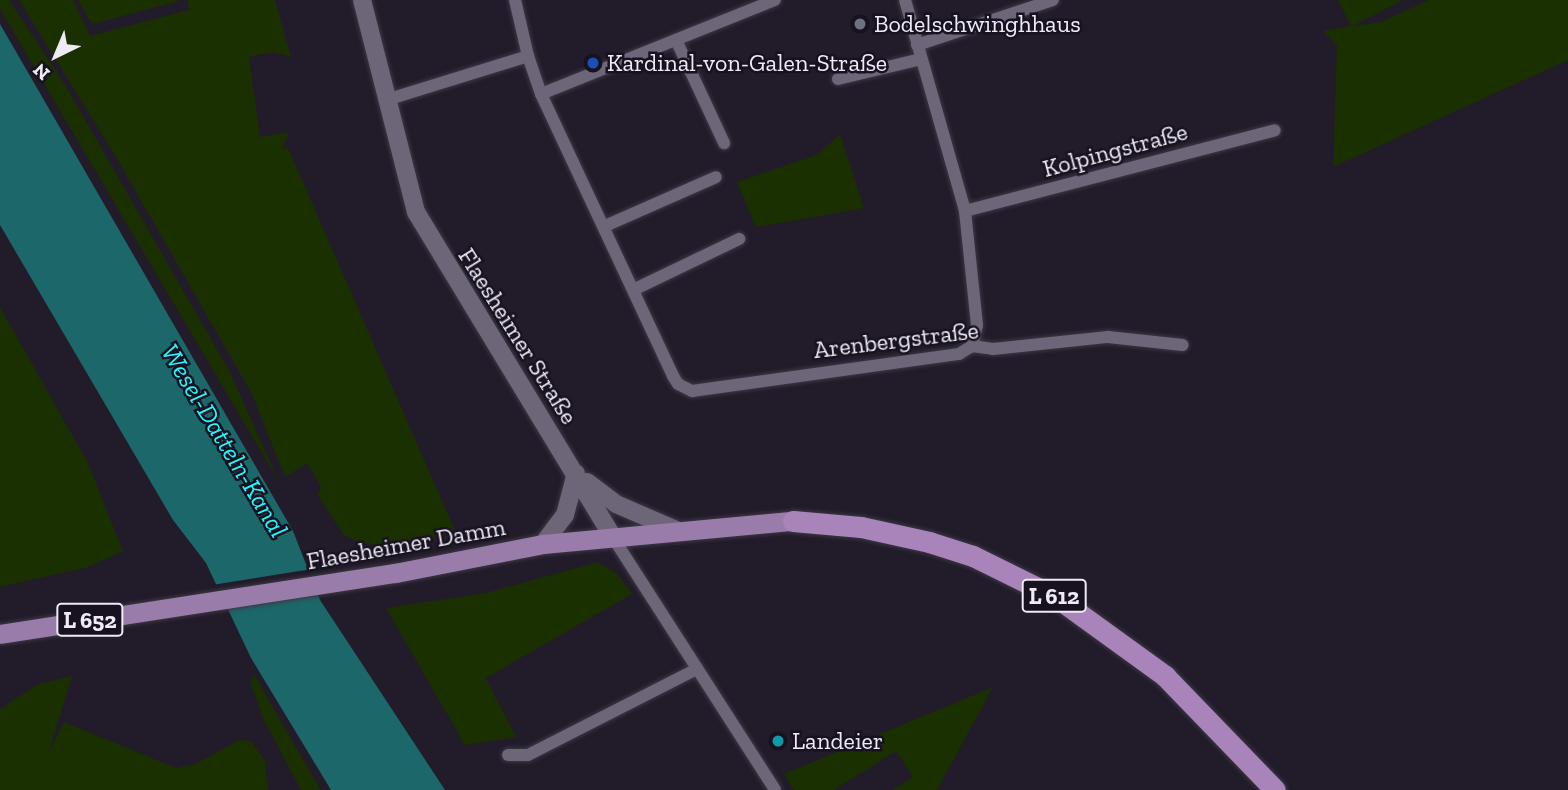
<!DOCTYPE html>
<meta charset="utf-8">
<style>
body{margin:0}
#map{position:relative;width:1568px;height:790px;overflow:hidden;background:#211b2a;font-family:"Zilla Slab",serif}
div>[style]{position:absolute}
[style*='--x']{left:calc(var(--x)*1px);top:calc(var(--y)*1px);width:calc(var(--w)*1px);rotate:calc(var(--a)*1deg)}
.green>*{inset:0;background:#1b3001}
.water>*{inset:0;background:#1c6769}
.pier>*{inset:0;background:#211b2a}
.roads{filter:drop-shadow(0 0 2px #3d3844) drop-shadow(0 0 2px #3d3844)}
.minor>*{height:12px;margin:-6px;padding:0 6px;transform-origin:6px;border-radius:6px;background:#6d6578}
.secondary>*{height:18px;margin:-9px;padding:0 9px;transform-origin:9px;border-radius:9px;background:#6d6578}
.primary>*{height:19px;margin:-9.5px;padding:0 9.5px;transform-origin:9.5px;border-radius:9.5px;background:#997caa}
.trunk>*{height:21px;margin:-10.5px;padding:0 10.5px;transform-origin:10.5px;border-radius:10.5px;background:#a884ba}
.dots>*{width:19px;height:19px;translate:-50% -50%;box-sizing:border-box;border:4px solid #181220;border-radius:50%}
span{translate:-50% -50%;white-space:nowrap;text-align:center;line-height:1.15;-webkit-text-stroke:5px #181220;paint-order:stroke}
.shield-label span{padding:2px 5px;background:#181220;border:2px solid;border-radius:5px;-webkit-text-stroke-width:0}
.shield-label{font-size:23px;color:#efebf6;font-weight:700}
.poi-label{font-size:24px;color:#efebf6}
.left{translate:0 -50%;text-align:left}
.street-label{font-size:24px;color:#efebf6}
.water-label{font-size:26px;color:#22f8fd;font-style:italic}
.north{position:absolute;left:21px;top:21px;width:70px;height:70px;-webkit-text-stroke:5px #181220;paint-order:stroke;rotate:223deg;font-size:19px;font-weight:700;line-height:28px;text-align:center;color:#efebf6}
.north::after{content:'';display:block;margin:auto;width:24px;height:32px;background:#efebf6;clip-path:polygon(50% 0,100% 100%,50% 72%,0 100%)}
</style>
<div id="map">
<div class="green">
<div style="clip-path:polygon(0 0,9px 0,67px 88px,231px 374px,279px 482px,0 9px)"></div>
<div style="clip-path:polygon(19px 0,73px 0,90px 36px,189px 10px,188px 0,275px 0,291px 57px,272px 52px,249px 57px,260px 137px,289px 132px,282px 149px,288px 148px,456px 533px,379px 546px,356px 541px,343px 534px,318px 496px,321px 486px,307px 463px,285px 477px,252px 394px,116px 157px)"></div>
<div style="clip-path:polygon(78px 0,179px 0,179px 1px,92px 24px)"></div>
<div style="clip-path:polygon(1338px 0,1403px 0,1353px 26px,1381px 22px,1429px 0,1568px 0,1568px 60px,1333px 167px,1337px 45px,1323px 31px,1351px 26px)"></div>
<div style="clip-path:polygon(840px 134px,864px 208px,756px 227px,737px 182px,817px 155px)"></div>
<div style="clip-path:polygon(0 307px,88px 463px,123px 551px,88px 567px,0 587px)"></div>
<div style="clip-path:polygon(598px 562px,617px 574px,632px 594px,486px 678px,516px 737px,465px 745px,386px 608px,486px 593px)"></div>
<div style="clip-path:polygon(254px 674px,291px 739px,321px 790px,301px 790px,263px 718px,250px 682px)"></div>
<div style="clip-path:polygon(72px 676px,49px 752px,64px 722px,176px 768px,196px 764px,239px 740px,251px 741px,265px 761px,268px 790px,0 790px,0 709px,38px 684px)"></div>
<div style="clip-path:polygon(993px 687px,937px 790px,892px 790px,913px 777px,896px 751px,834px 790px,794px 790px,784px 774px)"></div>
</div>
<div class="water">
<div style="clip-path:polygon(0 24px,293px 531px,320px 600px,445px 790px,331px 790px,251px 658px,206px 563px,173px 520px,0 225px)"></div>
</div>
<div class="pier">
<div style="clip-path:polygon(312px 569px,321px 594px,224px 609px,212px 585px)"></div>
</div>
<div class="roads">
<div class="minor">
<div style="--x:515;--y:0;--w:57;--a:76.9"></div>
<div style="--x:905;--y:0;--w:219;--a:74.1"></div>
<div style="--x:965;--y:211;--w:115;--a:84"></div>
<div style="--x:977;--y:325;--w:22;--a:103"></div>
<div style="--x:676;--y:40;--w:114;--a:65"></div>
<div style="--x:917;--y:45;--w:143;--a:-18.3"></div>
<div style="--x:838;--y:79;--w:85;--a:-13.5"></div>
<div style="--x:541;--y:94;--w:311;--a:64.9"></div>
<div style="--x:673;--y:376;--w:9;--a:58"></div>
<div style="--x:678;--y:384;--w:16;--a:27"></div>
<div style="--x:692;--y:391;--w:270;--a:-7.9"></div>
<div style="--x:959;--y:354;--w:15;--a:-32"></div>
<div style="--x:972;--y:346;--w:21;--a:8"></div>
<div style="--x:993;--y:349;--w:116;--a:-6"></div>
<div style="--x:1108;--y:337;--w:75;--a:6.1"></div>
<div style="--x:386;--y:100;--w:149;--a:-17.2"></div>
<div style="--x:528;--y:56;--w:40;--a:71.1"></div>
<div style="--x:541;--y:94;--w:252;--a:-21.9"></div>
<div style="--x:965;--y:211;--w:320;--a:-14.6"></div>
<div style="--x:605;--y:226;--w:121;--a:-23.8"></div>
<div style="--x:633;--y:290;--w:118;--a:-25.7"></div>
<div style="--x:614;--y:539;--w:298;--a:57.3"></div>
<div style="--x:508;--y:755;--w:20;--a:0"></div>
<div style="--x:528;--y:755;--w:190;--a:-27"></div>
</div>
<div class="secondary">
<div style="--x:362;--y:0;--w:219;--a:75.7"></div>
<div style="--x:416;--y:212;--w:382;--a:58.8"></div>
<div style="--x:587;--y:482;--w:36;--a:37"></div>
<div style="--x:616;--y:504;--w:65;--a:23.4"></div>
<div style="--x:543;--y:544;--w:36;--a:-53"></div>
<div style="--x:565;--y:515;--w:43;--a:-75.3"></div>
</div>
<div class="primary">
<div style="--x:0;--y:634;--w:400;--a:-8.8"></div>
<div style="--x:395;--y:573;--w:151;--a:-11.1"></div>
<div style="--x:543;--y:544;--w:251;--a:-5.3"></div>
</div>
<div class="trunk">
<div style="--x:793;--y:521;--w:68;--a:5"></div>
<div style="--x:861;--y:527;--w:70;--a:12.4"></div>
<div style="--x:929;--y:542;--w:46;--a:17.7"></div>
<div style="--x:973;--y:556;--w:93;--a:26.3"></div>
<div style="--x:1056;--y:597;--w:135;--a:35.9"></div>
<div style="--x:1165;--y:676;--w:158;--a:46"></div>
</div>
</div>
<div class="dots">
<div style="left:860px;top:24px;background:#6b7280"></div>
<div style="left:593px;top:63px;background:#1a4fb4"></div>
<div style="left:778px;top:741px;background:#0f9aa8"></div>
</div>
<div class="shield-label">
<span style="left:1054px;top:596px">L 612</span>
<span style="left:90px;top:620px">L 652</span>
</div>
<div class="poi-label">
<span class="left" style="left:874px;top:24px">Bodelschwinghhaus</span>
<span class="left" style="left:607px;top:63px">Kardinal-von-Galen-Straße</span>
<span class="left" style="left:792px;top:741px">Landeier</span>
</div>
<div class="street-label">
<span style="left:1115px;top:150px;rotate:-15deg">Kolpingstraße</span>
<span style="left:518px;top:336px;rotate:58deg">Flaesheimer Straße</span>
<span style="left:896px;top:340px;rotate:-7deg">Arenbergstraße</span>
<span style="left:406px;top:544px;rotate:-10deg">Flaesheimer Damm</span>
</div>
<div class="water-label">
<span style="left:224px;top:441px;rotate:59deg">Wesel-Datteln-Kanal</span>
</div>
<div class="north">N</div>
</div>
